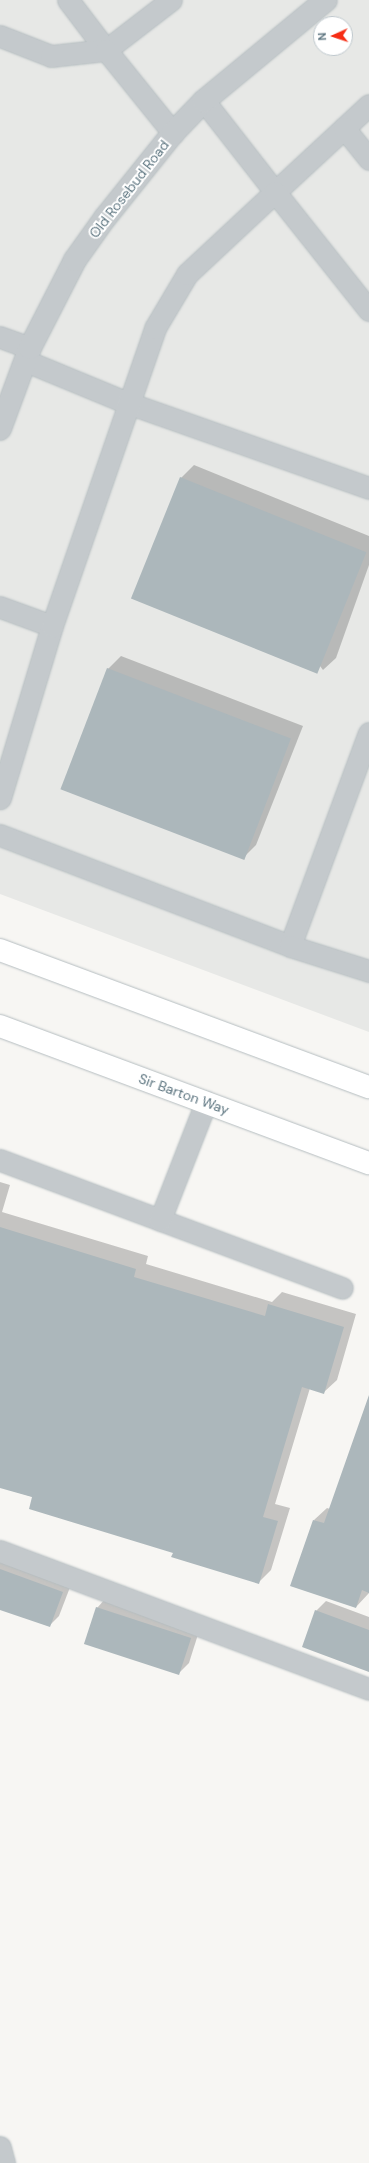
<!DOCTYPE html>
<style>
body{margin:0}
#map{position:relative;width:369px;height:2163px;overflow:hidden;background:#f7f6f3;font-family:"DM Sans",sans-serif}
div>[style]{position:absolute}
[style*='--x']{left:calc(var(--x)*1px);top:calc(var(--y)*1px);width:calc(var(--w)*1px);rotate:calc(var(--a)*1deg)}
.built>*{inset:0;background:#e7e8e6}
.shadow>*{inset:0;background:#0003}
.building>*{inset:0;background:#acb7bb;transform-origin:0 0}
.roads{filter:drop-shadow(0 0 1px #b5bdc0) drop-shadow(0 0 1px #b5bdc0)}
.lane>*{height:21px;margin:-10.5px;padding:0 10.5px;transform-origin:10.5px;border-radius:10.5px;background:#c4c9cc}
.street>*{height:22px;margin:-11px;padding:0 11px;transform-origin:11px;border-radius:11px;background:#c4c9cc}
.secondary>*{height:22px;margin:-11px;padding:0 11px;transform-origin:11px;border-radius:11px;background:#fff}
span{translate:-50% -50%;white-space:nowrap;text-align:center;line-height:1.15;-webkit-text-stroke:4px #fff;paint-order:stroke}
.street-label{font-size:14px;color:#5e7681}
.north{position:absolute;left:313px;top:16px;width:40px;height:40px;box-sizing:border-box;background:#fff;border:1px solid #bfc8cd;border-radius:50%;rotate:267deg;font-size:11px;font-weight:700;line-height:16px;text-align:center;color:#5e7681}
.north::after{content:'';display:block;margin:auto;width:14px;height:18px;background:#f62d14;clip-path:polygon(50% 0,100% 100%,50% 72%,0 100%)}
</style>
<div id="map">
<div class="built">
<div style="clip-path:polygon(evenodd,0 0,369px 0,369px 1032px,0 894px,0 0,321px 24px,345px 24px,345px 48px,321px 48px,321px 24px)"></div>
</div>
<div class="shadow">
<div style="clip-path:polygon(194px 465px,369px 536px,369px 565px,336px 658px,323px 670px,181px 478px)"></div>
<div style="clip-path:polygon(121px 656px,303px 726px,256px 845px,243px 858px,108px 669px)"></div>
<div style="clip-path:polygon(0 1182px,10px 1185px,2px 1212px,148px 1256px,146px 1264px,272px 1302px,282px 1292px,356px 1314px,337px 1380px,324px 1392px,310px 1388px,275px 1504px,290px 1508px,271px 1570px,258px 1583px,33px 1497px,0 1487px)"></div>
<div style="clip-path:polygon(369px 1397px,369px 1593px,356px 1607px,314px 1520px,327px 1508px,330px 1509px)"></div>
<div style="clip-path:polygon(0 1557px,72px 1582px,59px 1616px,49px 1626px,0 1608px)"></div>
<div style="clip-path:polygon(106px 1598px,200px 1628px,189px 1663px,179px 1673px,97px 1608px)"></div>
<div style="clip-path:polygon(326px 1601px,369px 1617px,369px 1671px,316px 1611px)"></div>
</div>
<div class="building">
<div style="left:180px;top:477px;width:201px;height:131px;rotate:22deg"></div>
<div style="left:107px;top:668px;width:197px;height:130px;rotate:21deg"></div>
<div style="clip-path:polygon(0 1227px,136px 1269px,134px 1277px,265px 1316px,268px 1304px,344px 1327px,324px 1394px,302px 1387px,263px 1517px,278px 1521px,259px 1584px,171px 1557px,173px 1553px,29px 1509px,32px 1497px,0 1488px)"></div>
<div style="clip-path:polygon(369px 1395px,369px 1593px,362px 1590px,356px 1608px,290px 1586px,313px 1520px,324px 1523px)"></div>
<div style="clip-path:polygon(0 1569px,63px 1592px,50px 1627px,0 1610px)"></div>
<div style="left:96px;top:1607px;width:100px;height:39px;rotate:18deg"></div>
<div style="clip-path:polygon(315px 1610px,369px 1630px,369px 1672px,302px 1647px)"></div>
</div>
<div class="roads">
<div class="lane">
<div style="--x:68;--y:0;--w:63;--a:52.8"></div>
<div style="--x:106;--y:50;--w:82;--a:-37.6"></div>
<div style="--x:0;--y:36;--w:55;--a:21.4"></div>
<div style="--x:51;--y:56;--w:55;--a:-6.2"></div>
<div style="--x:106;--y:50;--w:107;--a:51.1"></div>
<div style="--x:204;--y:101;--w:115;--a:52"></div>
<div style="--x:275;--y:192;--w:128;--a:-42.8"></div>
<div style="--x:344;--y:128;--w:40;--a:51"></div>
<div style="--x:0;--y:337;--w:32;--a:20"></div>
<div style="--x:26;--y:361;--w:110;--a:22.4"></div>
<div style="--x:128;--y:403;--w:256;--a:19.4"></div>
<div style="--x:0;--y:607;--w:55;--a:20.1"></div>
<div style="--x:52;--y:626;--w:180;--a:106.8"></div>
<div style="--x:52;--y:626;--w:315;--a:-70.9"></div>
<div style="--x:155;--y:328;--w:63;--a:-59.3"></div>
<div style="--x:187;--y:274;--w:120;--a:-43"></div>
<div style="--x:275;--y:192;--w:151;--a:51.5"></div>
<div style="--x:0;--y:835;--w:311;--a:20.9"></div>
<div style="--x:290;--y:946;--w:227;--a:-69.7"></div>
<div style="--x:290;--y:946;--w:83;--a:17.6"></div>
<div style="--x:0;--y:1160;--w:365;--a:20.5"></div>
<div style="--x:160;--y:1220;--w:127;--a:-68.7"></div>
<div style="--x:0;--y:1551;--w:394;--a:20.5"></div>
</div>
<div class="street">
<div style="--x:0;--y:429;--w:86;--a:-69.7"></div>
<div style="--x:30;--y:348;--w:99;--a:-62.9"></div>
<div style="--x:75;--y:260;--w:52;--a:-54.5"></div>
<div style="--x:105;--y:218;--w:109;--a:-51.3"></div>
<div style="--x:173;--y:133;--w:45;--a:-45.9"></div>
<div style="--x:204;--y:101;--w:158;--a:-39.6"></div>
<div style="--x:0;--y:2148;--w:16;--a:75"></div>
</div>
<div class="secondary">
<div style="--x:0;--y:950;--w:394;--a:20.4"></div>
<div style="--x:0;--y:1026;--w:394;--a:20.4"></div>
</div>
</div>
<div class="street-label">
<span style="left:129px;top:189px;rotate:-52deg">Old Rosebud Road</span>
<span style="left:184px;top:1094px;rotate:20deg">Sir Barton Way</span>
</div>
<div class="north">N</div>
</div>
